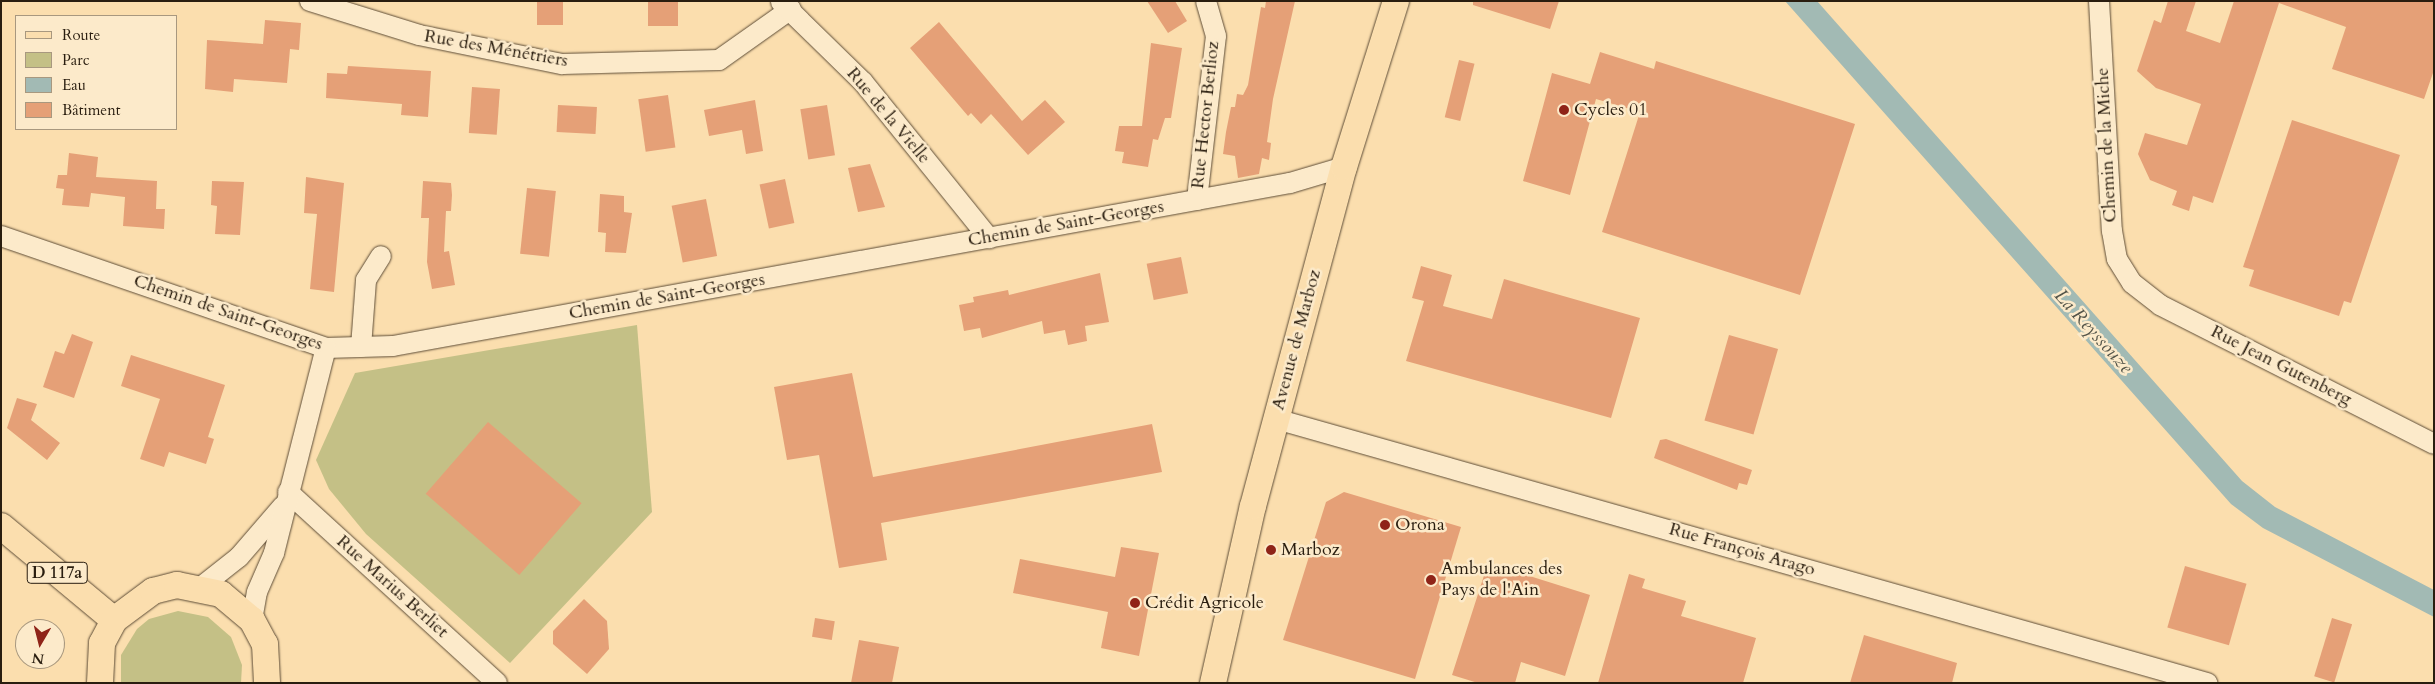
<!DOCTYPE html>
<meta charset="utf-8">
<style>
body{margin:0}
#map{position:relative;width:2435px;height:684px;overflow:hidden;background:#fbdeae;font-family:Cardo,serif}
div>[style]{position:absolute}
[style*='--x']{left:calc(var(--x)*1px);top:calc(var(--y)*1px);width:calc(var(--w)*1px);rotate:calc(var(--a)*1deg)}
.green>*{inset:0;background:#c4c086}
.water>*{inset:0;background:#a2bab4}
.building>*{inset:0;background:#e5a077;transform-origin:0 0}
.roads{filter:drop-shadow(0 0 1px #5e4d37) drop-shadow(0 0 1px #5e4d37)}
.minor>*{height:20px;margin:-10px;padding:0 10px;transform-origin:10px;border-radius:10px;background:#fceaca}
.major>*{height:26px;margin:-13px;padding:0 13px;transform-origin:13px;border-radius:13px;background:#fbdeae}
.dots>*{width:14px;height:14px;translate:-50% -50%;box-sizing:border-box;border:2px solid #fceaca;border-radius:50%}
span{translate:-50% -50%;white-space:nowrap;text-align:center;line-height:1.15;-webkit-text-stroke:5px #fceaca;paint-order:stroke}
.shield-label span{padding:1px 4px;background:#fceaca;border:1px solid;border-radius:4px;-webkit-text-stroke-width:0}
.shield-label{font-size:16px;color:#291d0f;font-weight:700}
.street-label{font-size:18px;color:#291d0f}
.poi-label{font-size:18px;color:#291d0f}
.left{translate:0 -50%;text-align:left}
.water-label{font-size:19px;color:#535449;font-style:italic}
.frame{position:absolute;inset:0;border:2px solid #291d0f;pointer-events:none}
.legend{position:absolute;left:15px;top:15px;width:162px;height:115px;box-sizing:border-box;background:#fceaca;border:1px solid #a8987f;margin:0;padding:6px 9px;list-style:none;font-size:15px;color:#291d0f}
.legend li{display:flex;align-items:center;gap:10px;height:25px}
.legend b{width:25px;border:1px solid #a8987f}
.north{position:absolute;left:15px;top:619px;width:50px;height:50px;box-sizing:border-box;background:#fceaca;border:1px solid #a8987f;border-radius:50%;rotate:188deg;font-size:14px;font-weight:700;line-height:20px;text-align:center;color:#291d0f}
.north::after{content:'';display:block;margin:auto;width:18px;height:22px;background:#8f2418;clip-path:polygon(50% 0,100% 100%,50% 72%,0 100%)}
</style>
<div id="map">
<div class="green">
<div style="clip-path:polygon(637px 325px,652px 512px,510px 663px,366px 534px,329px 489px,316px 460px,355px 373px)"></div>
<div style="clip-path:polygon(178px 611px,208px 617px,231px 637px,242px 665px,241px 683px,121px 683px,121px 655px,137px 629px,149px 619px)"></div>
</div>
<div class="water">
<div style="clip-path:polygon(1785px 1px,1817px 1px,2242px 481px,2275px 507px,2434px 590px,2434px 617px,2263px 528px,2231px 504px)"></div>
</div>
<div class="building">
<div style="left:537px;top:1px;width:26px;height:24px"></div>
<div style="left:648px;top:1px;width:30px;height:25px"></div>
<div style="clip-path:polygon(1147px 1px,1175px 1px,1187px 21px,1168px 33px)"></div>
<div style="clip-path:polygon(1266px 1px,1295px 1px,1273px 99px,1267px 142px,1271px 143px,1269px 160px,1262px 158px,1259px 174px,1238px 178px,1235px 156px,1223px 154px,1226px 132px,1231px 107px,1235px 107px,1237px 94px,1243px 95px,1248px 85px,1261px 7px,1265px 8px)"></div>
<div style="clip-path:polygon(1473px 1px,1559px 1px,1550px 29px,1473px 5px)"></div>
<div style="clip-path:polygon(2168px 1px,2196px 1px,2186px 31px,2220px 43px,2234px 1px,2434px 1px,2434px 70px,2424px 99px,2332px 69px,2346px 27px,2279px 3px,2213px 203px,2193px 196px,2189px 211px,2172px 205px,2177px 191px,2150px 180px,2138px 154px,2145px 133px,2187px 145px,2201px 104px,2156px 88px,2137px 71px,2154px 20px,2161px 23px)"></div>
<div style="clip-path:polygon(265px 20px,301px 23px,299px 50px,290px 49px,287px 83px,234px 79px,233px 92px,205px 89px,207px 40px,263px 44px)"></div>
<div style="clip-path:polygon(939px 22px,1022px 121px,1045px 100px,1065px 122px,1028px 155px,991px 114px,981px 124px,971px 113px,968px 116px,910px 48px)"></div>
<div style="clip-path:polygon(1151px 43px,1182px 48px,1171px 118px,1165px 118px,1158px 140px,1153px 139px,1148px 167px,1122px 163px,1124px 152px,1115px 151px,1119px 126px,1142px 126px)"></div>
<div style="clip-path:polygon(1600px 52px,1654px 69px,1656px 61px,1855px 124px,1800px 295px,1602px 232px,1640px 112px,1596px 99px,1570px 195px,1523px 181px,1552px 73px,1590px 84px)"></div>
<div style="left:1459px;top:60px;width:16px;height:59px;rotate:14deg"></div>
<div style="clip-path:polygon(348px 66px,431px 71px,428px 117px,401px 115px,402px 104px,326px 98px,327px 73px,347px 74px)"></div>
<div style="left:472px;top:87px;width:28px;height:46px;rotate:4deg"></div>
<div style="left:668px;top:95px;width:53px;height:30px;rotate:82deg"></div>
<div style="clip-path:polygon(755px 100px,763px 151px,746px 154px,742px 130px,709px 136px,704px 110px)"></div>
<div style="left:558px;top:105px;width:39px;height:27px;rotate:3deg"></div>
<div style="left:827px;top:105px;width:51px;height:27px;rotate:81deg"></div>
<div style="clip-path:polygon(2292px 120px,2400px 155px,2351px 303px,2344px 301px,2339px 316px,2249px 286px,2254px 270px,2243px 267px)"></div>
<div style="clip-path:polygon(69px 153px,98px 157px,96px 177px,157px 181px,156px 209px,165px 209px,164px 229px,123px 226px,125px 197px,91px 193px,89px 207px,62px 205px,64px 189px,56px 188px,58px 175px,67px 175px)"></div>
<div style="clip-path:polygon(870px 164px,885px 207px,858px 212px,848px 168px)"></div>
<div style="clip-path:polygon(306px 177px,344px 183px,334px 292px,310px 289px,317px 214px,304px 213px)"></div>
<div style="left:785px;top:179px;width:45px;height:26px;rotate:78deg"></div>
<div style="clip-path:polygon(212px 181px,244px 182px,240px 235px,215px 234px,217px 206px,211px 205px)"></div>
<div style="clip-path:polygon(423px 181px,451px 183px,452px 195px,451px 211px,446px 211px,444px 252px,449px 251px,455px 285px,432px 289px,427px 262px,429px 218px,421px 218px)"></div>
<div style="left:527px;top:188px;width:29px;height:66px;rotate:6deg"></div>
<div style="clip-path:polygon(600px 194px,624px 196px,624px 212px,632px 213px,626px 253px,605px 252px,606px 233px,598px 232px)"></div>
<div style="left:706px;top:199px;width:58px;height:35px;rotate:79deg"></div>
<div style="left:1181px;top:257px;width:37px;height:35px;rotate:79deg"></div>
<div style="clip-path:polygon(1421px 266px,1452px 275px,1443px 306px,1492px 319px,1504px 279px,1640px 318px,1611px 418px,1406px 361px,1424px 301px,1412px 298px)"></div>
<div style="clip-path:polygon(1100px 273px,1109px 322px,1085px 326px,1087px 341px,1068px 345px,1065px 330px,1044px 334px,1042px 321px,982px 338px,980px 328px,964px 331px,959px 305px,974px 302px,973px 297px,1008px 290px,1009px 295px)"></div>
<div style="clip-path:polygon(72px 334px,93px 342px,74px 398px,43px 387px,55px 351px,64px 354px)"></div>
<div style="left:1729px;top:335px;width:51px;height:89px;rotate:16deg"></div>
<div style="clip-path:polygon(131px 355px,225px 385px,208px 437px,214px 439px,206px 464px,169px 452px,164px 467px,140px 459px,160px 399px,121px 386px)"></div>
<div style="clip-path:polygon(852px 373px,873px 477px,1152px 424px,1162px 472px,881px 523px,887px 560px,839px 568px,819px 455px,787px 460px,774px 387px)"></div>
<div style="clip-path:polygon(17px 398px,37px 404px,31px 420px,60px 443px,47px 460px,7px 428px)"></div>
<div style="left:488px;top:422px;width:124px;height:95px;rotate:41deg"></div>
<div style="clip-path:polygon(1666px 439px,1752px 470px,1747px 485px,1739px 483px,1737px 490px,1654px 458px,1660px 440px)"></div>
<div style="clip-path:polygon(1344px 492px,1461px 527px,1415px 679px,1283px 640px,1326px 502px)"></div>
<div style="clip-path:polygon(1121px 547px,1159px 553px,1139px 656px,1101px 648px,1108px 612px,1013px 593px,1020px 559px,1115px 577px)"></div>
<div style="clip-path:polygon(1488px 563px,1590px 595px,1565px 676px,1521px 662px,1515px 683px,1478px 683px,1452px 675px)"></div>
<div style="left:2185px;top:566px;width:64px;height:64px;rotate:16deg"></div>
<div style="clip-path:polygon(1629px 574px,1645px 579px,1642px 588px,1686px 601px,1681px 616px,1756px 638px,1743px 683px,1598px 683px)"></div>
<div style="clip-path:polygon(584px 599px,607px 621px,609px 649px,587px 674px,553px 644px,553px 631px)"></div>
<div style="left:815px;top:618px;width:20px;height:19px;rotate:9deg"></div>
<div style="left:2332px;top:618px;width:21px;height:61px;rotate:17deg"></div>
<div style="clip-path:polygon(1864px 635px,1957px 663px,1952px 683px,1850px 683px)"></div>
<div style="clip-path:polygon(859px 640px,899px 647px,892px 683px,851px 683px)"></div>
</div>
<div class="roads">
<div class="minor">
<div style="--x:310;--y:1;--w:114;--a:17.3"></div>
<div style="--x:419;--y:35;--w:146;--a:11.5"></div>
<div style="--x:562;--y:64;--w:157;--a:-1.5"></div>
<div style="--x:719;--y:60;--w:88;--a:-35.3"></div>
<div style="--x:2099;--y:1;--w:230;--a:86.8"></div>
<div style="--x:2112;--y:231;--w:28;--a:80"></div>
<div style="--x:2117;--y:259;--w:28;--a:58"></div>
<div style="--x:2132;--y:283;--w:36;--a:38"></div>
<div style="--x:2160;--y:305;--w:307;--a:26.9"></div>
<div style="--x:781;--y:2;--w:115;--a:44.3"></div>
<div style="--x:863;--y:82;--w:201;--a:51.1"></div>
<div style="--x:1197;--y:200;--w:165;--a:-83.4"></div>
<div style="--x:1216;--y:36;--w:36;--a:-106"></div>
<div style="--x:1;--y:236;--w:344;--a:19"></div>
<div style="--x:326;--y:348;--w:67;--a:-1.7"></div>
<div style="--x:393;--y:346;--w:912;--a:-10.3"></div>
<div style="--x:1290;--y:183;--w:56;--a:-16.5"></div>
<div style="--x:361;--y:347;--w:67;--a:-85.7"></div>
<div style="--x:366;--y:280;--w:28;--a:-58"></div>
<div style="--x:1276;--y:419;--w:968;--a:15.83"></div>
<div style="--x:288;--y:492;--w:283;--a:42.4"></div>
<div style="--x:201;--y:587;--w:48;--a:-38.3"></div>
<div style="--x:239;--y:557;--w:67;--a:-49.2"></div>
<div style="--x:252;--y:620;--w:28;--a:-80"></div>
<div style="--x:257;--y:592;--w:43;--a:-66.4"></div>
<div style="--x:274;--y:553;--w:211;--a:-75.8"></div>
</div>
<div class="major">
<div style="--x:1;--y:526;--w:147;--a:39.8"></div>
<div style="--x:100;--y:683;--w:40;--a:-87.1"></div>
<div style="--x:102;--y:643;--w:26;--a:-62"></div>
<div style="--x:114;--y:620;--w:49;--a:-36.6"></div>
<div style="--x:153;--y:591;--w:25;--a:-14"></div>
<div style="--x:177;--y:585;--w:45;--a:11.6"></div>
<div style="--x:221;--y:594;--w:40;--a:40"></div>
<div style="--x:252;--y:620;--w:27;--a:62"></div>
<div style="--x:265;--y:644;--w:39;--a:87"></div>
<div style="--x:1213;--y:683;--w:181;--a:-77.3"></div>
<div style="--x:1253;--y:506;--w:351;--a:-75"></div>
<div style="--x:1344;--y:167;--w:174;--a:-72.6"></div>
</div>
</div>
<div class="dots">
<div style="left:1564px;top:110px;background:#8f2418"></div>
<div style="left:1385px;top:525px;background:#8f2418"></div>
<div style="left:1271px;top:550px;background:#8f2418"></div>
<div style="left:1431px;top:580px;background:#8f2418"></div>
<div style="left:1135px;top:603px;background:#8f2418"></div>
</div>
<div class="shield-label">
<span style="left:57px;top:573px">D 117a</span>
</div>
<div class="street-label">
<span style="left:496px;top:49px;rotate:10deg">Rue des Ménétriers</span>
<span style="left:1206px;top:115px;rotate:-84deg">Rue Hector Berlioz</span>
<span style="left:888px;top:116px;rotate:50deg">Rue de la Vielle</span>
<span style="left:2107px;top:145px;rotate:-93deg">Chemin de la Miche</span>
<span style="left:1066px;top:224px;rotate:-10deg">Chemin de Saint-Georges</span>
<span style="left:667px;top:297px;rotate:-10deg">Chemin de Saint-Georges</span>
<span style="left:228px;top:313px;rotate:19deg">Chemin de Saint-Georges</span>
<span style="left:1297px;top:340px;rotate:-75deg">Avenue de Marboz</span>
<span style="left:2281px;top:366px;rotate:27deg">Rue Jean Gutenberg</span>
<span style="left:1742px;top:550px;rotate:16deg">Rue François Arago</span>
<span style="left:392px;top:587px;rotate:42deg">Rue Marius Berliet</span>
</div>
<div class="poi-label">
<span class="left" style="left:1574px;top:110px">Cycles 01</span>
<span class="left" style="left:1395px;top:525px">Orona</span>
<span class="left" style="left:1281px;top:550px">Marboz</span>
<span class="left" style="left:1441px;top:580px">Ambulances des<br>Pays de l'Ain</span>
<span class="left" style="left:1145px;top:603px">Crédit Agricole</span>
</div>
<div class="water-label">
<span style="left:2093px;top:332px;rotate:48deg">La Reyssouze</span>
</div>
<div class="frame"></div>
<ul class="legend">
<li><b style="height:6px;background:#fbdeae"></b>Route</li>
<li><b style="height:14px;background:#c4c086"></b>Parc</li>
<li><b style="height:14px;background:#a2bab4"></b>Eau</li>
<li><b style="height:14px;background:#e5a077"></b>Bâtiment</li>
</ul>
<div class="north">N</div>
</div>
